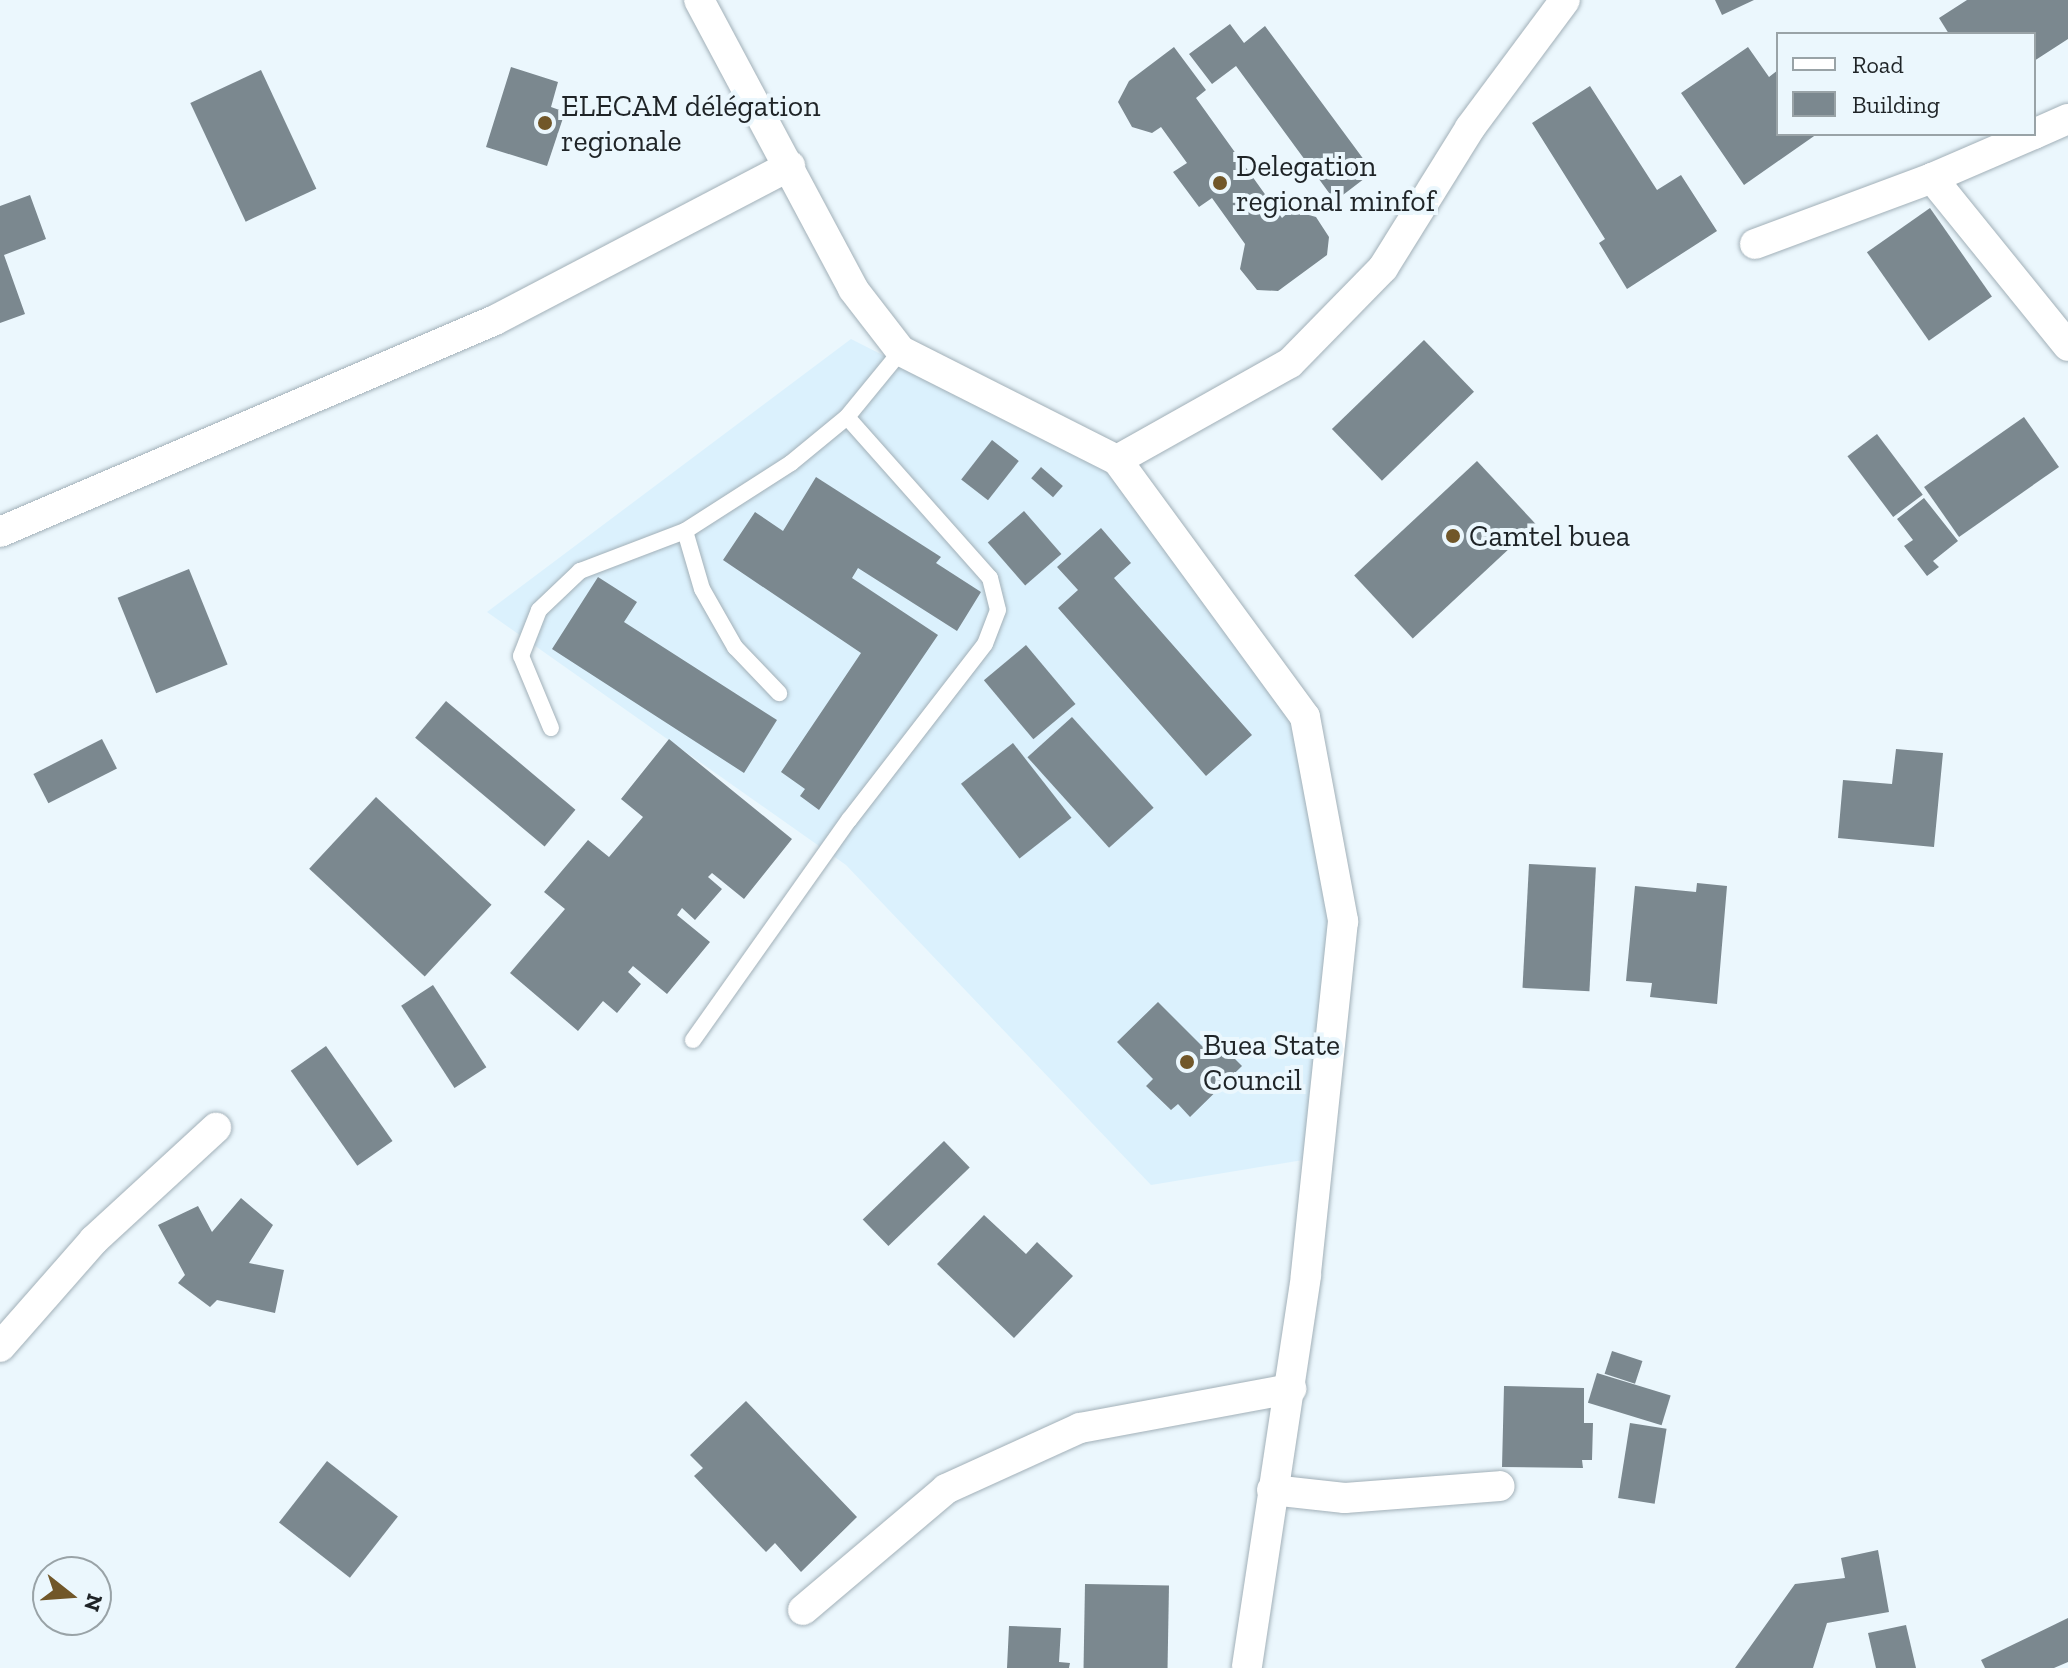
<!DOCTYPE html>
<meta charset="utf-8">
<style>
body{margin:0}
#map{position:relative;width:2068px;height:1668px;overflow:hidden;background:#ebf7fd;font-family:"Zilla Slab",serif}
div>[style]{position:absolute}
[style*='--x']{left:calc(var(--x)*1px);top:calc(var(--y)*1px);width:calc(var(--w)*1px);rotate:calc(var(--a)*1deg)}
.built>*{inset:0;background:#dbf1fd}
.building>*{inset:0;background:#7b888f;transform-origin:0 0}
.roads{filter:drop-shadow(0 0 2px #a2b0b8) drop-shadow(0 0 2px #a2b0b8)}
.service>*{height:16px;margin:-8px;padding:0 8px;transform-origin:8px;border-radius:8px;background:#fff}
.minor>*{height:30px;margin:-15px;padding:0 15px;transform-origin:15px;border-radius:15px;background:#fff}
.dots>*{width:22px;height:22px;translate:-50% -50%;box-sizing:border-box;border:4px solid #ebf7fd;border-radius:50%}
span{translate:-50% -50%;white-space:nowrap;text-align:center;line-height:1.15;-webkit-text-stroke:8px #ebf7fd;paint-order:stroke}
.poi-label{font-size:30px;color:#1f2427}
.left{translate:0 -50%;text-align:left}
.legend{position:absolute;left:1776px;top:32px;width:260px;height:104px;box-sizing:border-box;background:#ebf7fd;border:2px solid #99a3a7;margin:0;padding:10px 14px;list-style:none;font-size:24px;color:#1f2427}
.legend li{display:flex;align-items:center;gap:16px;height:40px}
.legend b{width:40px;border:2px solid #99a3a7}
.north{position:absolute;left:32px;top:1556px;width:80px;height:80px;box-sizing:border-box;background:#ebf7fd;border:2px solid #99a3a7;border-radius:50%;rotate:107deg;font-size:22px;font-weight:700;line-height:32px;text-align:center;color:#1f2427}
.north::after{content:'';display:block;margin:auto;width:28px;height:36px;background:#715729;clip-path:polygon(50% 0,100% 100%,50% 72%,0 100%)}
</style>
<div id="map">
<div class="built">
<div style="clip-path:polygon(851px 339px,1104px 467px,1297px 717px,1338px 919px,1315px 1158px,1151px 1185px,846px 865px,487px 612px)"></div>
</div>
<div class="building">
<div style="clip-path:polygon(1715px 0,1754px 0,1722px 15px)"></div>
<div style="clip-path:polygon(1967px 0,2068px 0,2068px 39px,2034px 61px,2034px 34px,1949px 34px,1939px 18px)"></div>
<div style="clip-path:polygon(1230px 24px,1244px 43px,1265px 26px,1373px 172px,1335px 201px,1236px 66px,1212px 84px,1189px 54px)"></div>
<div style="clip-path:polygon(1174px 47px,1206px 90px,1196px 98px,1282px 218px,1291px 210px,1316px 217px,1329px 237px,1327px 255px,1278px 291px,1257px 290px,1240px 269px,1245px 244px,1212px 198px,1199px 207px,1173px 172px,1187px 163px,1161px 127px,1152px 133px,1132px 127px,1118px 102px,1129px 81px)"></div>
<div style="clip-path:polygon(1748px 47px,1769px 77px,1778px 70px,1778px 134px,1817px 134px,1744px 185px,1681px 93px)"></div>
<div style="clip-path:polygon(511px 67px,558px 82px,551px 107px,565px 112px,547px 166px,486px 147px)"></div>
<div style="left:261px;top:70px;width:131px;height:78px;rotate:65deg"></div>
<div style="clip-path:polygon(1590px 86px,1657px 190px,1681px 175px,1717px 231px,1627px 289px,1599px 243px,1605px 239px,1532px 123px)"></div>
<div style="clip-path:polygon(30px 195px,46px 239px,4px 255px,25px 314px,0 323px,0 206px)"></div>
<div style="left:1930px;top:208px;width:108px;height:77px;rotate:55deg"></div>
<div style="left:1424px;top:340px;width:72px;height:128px;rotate:46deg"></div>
<div style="left:2024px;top:417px;width:61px;height:122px;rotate:55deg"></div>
<div style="left:1877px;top:434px;width:76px;height:37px;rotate:53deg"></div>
<div style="left:992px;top:440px;width:34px;height:50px;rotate:38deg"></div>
<div style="left:1477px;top:461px;width:86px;height:168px;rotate:47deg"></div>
<div style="left:1041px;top:467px;width:29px;height:15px;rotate:41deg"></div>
<div style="clip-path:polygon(816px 477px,941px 557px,936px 563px,981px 592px,957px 631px,858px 568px,852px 578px,938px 635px,819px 810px,800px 796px,805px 789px,781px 772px,861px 653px,723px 560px,755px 512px,783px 531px)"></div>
<div style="clip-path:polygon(1924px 498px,1958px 541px,1933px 561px,1939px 567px,1927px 576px,1904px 546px,1913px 540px,1897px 519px)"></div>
<div style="left:1024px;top:511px;width:57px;height:48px;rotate:49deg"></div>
<div style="clip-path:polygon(1101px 528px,1131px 563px,1114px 578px,1252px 735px,1206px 776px,1058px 608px,1078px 590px,1057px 567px)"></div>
<div style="left:189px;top:569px;width:103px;height:77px;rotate:68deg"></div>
<div style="clip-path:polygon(598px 577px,637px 602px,624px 622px,777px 720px,744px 773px,552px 649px)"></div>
<div style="left:1026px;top:645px;width:77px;height:55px;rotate:50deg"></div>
<div style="left:446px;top:701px;width:169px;height:48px;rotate:40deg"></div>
<div style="left:1072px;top:717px;width:122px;height:60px;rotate:48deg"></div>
<div style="left:102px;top:739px;width:33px;height:77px;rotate:63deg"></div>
<div style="clip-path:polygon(669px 739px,792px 839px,744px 899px,712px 873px,708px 877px,722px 889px,695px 920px,682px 908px,677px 915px,710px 942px,667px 994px,633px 966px,628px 972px,641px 984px,617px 1013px,603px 1001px,578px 1031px,510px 973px,565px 909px,544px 892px,588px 840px,609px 857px,643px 817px,621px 799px)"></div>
<div style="left:1013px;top:743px;width:95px;height:66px;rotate:52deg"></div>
<div style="clip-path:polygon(1896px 749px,1943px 753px,1934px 847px,1838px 838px,1843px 780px,1892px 784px)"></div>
<div style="left:376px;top:797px;width:158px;height:98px;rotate:43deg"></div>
<div style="left:1529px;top:864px;width:67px;height:124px;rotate:3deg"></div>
<div style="clip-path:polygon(1697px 883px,1727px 886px,1717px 1004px,1650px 997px,1652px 983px,1626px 981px,1635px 886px,1696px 892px)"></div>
<div style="left:433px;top:985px;width:98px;height:38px;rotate:57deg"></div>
<div style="clip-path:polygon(1158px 1002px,1213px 1057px,1223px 1047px,1242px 1066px,1190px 1117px,1178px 1104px,1171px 1110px,1146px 1086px,1153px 1079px,1117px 1042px)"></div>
<div style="left:326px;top:1046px;width:116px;height:43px;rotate:55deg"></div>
<div style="left:944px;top:1141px;width:37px;height:113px;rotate:46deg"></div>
<div style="clip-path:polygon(241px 1198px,273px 1225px,249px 1263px,284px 1270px,275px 1313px,217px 1300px,210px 1307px,178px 1283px,185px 1275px,158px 1225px,198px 1206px,212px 1232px)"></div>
<div style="clip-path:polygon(984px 1215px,1026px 1254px,1037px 1242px,1073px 1276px,1014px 1338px,937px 1264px)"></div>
<div style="left:1612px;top:1351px;width:32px;height:24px;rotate:18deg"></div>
<div style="left:1597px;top:1373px;width:77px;height:31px;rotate:17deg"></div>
<div style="clip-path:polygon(1504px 1386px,1584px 1388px,1584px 1423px,1593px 1423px,1592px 1460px,1582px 1460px,1583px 1468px,1502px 1467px)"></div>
<div style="clip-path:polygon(746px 1401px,857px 1517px,801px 1572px,775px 1543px,766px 1552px,694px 1476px,703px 1468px,690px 1455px)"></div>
<div style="left:1630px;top:1423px;width:37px;height:76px;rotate:9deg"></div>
<div style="left:327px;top:1461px;width:90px;height:78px;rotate:38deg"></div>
<div style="clip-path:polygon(1878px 1550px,1889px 1612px,1827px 1623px,1813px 1668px,1735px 1668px,1795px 1584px,1845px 1578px,1841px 1558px)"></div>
<div style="left:1085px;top:1584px;width:84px;height:84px;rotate:1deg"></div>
<div style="clip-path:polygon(2068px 1618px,2068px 1662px,2054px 1668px,1985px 1668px,1981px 1660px)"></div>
<div style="clip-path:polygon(1906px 1625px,1916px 1668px,1876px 1668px,1868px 1633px)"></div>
<div style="clip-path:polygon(1009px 1626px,1061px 1628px,1059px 1662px,1070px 1663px,1069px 1668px,1007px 1668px)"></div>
</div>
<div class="roads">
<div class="service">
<div style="--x:685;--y:531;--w:60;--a:73.7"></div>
<div style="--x:702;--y:589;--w:67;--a:60.4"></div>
<div style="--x:735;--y:647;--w:64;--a:46.3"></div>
<div style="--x:551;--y:728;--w:78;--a:-112.6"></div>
<div style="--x:521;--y:656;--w:49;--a:-68.6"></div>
<div style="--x:539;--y:610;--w:57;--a:-43.6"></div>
<div style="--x:580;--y:571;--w:112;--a:-20.9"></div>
<div style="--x:685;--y:531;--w:126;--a:-32.7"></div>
<div style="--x:791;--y:463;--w:72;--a:-39.4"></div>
<div style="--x:847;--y:417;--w:85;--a:-50.7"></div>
<div style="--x:693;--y:1040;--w:270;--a:-54.7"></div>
<div style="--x:849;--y:820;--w:222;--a:-52.3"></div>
<div style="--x:985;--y:644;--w:36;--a:-69"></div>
<div style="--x:998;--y:610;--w:33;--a:-104"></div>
<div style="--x:990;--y:578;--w:215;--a:-131.6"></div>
</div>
<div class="minor">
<div style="--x:699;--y:0;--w:327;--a:61.9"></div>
<div style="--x:853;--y:289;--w:78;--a:52.3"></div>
<div style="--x:901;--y:351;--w:242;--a:26.8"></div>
<div style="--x:1117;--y:460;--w:318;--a:53.8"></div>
<div style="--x:1305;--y:717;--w:208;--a:79.4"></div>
<div style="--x:1343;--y:921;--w:357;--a:96"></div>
<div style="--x:1306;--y:1276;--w:396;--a:98.6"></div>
<div style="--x:2034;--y:134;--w:111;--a:156.7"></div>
<div style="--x:1932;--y:178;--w:216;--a:51"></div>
<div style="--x:2034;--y:134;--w:37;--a:-24"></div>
<div style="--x:1755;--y:244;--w:189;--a:-20.4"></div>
<div style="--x:1117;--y:460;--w:198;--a:-29.3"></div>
<div style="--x:1290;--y:363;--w:133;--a:-45.6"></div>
<div style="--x:1383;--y:268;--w:165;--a:-58.1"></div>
<div style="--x:1470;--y:128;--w:159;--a:-53.4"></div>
<div style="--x:0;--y:532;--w:538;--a:-23.18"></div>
<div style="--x:495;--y:320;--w:333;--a:-27.6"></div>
<div style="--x:0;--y:1347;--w:142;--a:-48.7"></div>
<div style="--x:94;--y:1240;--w:166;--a:-42.6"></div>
<div style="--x:1272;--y:1490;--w:73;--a:6.3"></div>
<div style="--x:1345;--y:1498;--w:155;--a:-4.4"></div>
<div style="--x:803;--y:1610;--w:187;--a:-40.2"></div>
<div style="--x:946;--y:1489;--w:147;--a:-24.5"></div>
<div style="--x:1080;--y:1428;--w:215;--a:-10.5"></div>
</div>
</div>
<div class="dots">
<div style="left:545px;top:123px;background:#715729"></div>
<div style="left:1220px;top:183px;background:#715729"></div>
<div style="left:1453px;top:536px;background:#715729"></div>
<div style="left:1187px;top:1062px;background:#715729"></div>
</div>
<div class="poi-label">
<span class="left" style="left:561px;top:123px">ELECAM délégation<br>regionale</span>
<span class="left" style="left:1236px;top:183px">Delegation<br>regional minfof</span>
<span class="left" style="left:1469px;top:536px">Camtel buea</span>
<span class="left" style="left:1203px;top:1062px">Buea State<br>Council</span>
</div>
<ul class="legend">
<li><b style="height:10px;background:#fff"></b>Road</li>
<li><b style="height:22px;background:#7b888f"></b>Building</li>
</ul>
<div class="north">N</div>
</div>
